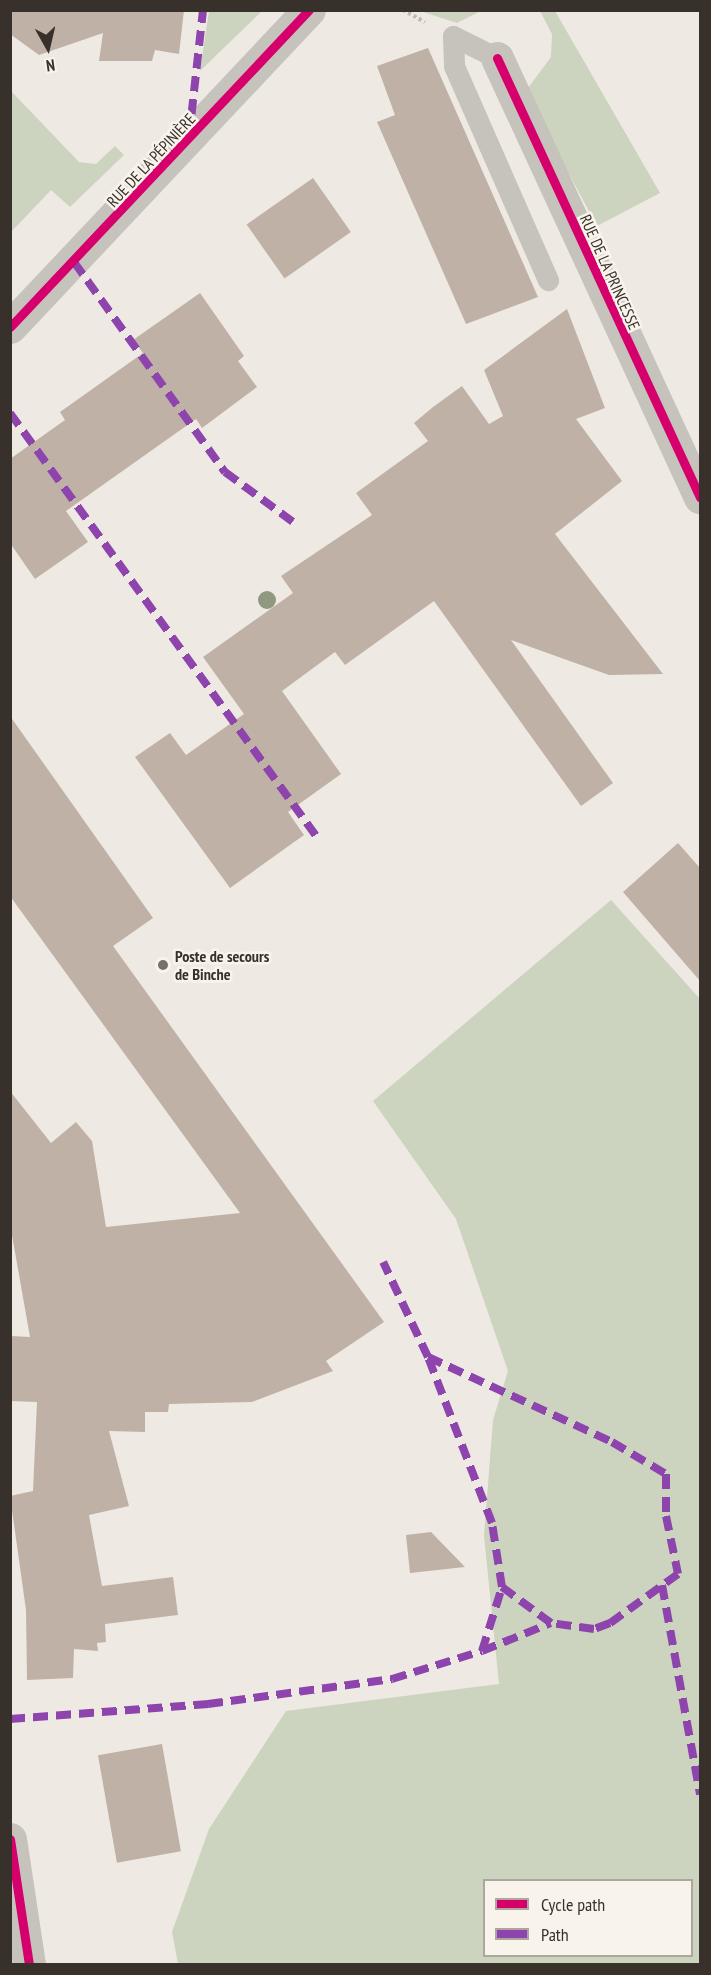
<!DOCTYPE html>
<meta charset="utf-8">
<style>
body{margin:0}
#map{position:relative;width:711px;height:1975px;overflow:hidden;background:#eeeae3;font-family:"PT Sans Narrow",sans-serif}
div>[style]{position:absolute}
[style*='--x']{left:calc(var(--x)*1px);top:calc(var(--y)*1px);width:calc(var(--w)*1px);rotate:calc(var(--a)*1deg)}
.green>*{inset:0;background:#ccd3be}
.building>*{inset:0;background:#c0b1a6;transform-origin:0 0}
.path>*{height:4px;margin-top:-2px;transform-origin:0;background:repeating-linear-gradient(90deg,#bfbab4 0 3px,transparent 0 6px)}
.service>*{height:21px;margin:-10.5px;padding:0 10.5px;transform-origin:10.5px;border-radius:10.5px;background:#c6c2bc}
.minor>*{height:33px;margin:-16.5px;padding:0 16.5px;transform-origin:16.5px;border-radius:16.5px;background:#c6c2bc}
.quiet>*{height:8px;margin-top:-4px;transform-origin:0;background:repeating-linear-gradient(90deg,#8e44ad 0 15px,transparent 0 23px)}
.cycleway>*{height:9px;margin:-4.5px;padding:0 4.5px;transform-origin:4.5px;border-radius:4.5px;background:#d6006c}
.trees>*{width:18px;height:18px;margin:-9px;border-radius:50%;background:#909880}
.dots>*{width:16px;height:16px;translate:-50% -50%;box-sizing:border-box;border:3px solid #f9f4eb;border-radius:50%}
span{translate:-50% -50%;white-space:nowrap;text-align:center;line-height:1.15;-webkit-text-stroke:5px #f9f4eb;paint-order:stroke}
.street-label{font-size:16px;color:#38302a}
.poi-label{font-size:16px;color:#38302a;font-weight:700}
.left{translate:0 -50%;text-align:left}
.frame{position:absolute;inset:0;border:12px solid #38302a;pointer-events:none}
.legend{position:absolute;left:483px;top:1879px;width:210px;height:78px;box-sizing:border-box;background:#f9f4eb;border:2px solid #aca69e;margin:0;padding:8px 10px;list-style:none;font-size:18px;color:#38302a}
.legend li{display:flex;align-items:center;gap:12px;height:30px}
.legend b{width:30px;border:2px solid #aca69e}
.north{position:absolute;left:18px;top:18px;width:60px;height:60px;-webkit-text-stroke:4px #f9f4eb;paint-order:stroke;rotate:172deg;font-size:16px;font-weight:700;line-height:24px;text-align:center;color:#38302a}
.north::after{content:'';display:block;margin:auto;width:21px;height:27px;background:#38302a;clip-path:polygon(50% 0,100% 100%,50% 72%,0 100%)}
</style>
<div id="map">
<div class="green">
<div style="clip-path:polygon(209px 11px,262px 11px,200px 71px)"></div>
<div style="clip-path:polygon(420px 11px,420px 10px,481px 11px,457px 23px)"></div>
<div style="clip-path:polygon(540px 11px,555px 11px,660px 193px,597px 226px,525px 92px,551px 57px,552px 34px)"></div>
<div style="clip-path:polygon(11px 91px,79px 162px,96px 164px,115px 146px,124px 155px,70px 207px,51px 190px,11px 232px)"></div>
<div style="clip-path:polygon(evenodd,611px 900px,700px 999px,700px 1964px,178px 1964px,172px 1932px,209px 1829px,286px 1711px,499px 1684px,484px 1536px,493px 1420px,508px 1371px,456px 1219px,373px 1101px,611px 900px,692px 1880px,692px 1956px,484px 1956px,484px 1880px,692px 1880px)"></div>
</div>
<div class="building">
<div style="clip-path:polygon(10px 10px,184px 10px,179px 54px,155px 50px,152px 61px,99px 61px,103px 33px,39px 55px,10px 34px)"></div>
<div style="clip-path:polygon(428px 48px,538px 297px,466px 324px,377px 122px,395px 115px,377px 66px)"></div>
<div style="left:313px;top:178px;width:66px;height:81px;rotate:55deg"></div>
<div style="clip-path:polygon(200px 293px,244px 356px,238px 361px,257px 387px,202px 428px,196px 419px,66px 511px,88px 542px,35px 579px,10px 543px,10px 459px,65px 420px,60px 412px,143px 353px,133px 340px)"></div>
<div style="clip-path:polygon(567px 309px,605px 408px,576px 419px,622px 481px,555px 534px,663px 674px,609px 675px,511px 640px,613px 783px,581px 806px,434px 601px,345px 665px,335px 652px,282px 691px,341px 774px,288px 812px,304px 835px,230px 888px,135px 757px,170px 733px,186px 755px,244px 714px,203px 657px,293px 593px,281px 576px,372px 515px,356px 493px,428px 441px,414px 423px,433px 407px,462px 386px,489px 424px,503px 416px,484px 370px)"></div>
<div style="clip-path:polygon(10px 716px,153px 918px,113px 946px,384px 1322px,326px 1361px,333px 1371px,252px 1402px,169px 1404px,168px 1412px,145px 1412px,145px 1432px,109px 1431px,129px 1506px,89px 1515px,102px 1586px,173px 1577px,178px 1615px,105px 1624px,106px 1642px,97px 1643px,98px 1651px,74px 1649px,73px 1678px,27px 1680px,26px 1610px,10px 1496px,33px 1491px,37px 1402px,10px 1401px,11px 1336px,30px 1337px,10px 1224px,10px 1091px,51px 1143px,76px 1122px,92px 1141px,106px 1227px,240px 1213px,10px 896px)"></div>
<div style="clip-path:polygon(678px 843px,700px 868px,700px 981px,623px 892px)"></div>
<div style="clip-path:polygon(431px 1532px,465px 1567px,410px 1573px,406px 1535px)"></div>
<div style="left:162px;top:1744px;width:109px;height:65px;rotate:80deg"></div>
</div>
<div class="path">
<div style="--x:403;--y:10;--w:25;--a:29"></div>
</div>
<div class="service">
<div style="--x:497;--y:58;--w:49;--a:-153.4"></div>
<div style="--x:453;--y:36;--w:30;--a:88"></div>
<div style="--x:454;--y:66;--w:234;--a:66.3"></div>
</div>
<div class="minor">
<div style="--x:497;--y:58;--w:484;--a:65.2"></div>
<div style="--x:10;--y:327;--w:436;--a:-46.7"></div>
<div style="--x:10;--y:1839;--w:126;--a:81.4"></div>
</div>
<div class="quiet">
<div style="--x:189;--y:137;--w:128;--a:-83.7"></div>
<div style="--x:74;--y:262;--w:259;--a:54.3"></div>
<div style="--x:225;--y:472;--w:84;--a:36.3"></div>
<div style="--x:10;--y:413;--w:527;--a:54.11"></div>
<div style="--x:428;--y:1357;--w:203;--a:24.8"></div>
<div style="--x:612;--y:1442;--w:63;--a:30.7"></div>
<div style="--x:666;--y:1474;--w:42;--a:90"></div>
<div style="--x:666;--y:1516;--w:59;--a:78.3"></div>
<div style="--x:678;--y:1574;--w:84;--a:144.2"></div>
<div style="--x:610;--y:1623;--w:17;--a:159"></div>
<div style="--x:594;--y:1629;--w:43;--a:-172.1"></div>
<div style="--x:551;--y:1623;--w:61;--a:-143.7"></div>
<div style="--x:662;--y:1585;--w:213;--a:79.7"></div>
<div style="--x:482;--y:1651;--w:74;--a:-22.1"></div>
<div style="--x:10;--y:1719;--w:199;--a:-4.3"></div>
<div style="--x:208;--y:1704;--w:186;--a:-7.7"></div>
<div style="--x:392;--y:1679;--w:94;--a:-17.3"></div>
<div style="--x:482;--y:1651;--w:67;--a:-72.6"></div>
<div style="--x:502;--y:1587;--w:65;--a:-98.9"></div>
<div style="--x:492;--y:1523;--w:178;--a:-111.1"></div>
<div style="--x:428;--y:1357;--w:105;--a:-115.3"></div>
</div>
<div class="cycleway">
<div style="--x:497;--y:58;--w:484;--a:65.2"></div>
<div style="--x:10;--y:327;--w:436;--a:-46.7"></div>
<div style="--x:10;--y:1839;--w:126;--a:81.4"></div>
</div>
<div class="trees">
<div style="left:267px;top:600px"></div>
</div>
<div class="dots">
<div style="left:163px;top:965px;background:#78716b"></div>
</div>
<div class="street-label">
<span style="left:151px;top:160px;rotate:-47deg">RUE DE LA PÉPINIÈRE</span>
<span style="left:610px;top:272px;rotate:66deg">RUE DE LA PRINCESSE</span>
</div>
<div class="poi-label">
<span class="left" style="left:175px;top:965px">Poste de secours<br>de Binche</span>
</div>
<div class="frame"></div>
<ul class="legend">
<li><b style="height:8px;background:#d6006c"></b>Cycle path</li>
<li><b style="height:8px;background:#8e44ad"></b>Path</li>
</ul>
<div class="north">N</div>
</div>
